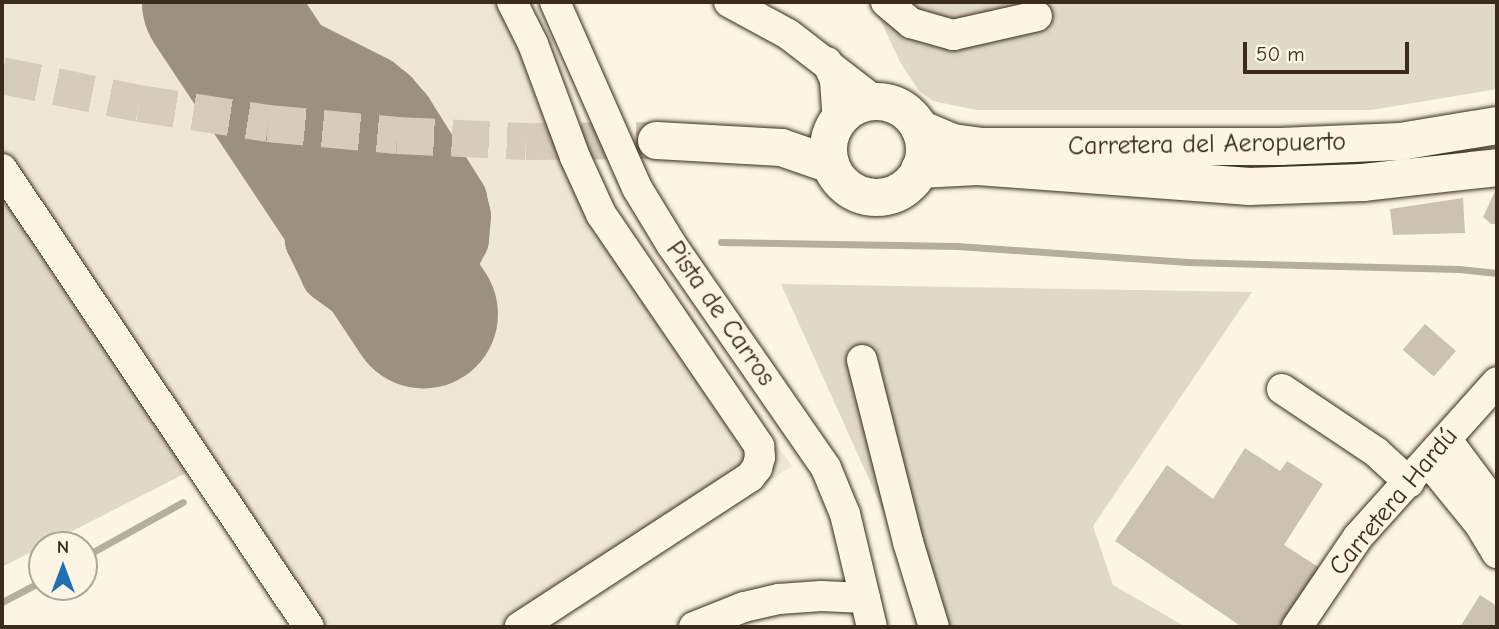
<!DOCTYPE html>
<meta charset="utf-8">
<style>
body{margin:0}
#map{position:relative;width:1499px;height:629px;overflow:hidden;background:#fcf5e5;font-family:"Comic Neue",sans-serif}
div>[style]{position:absolute}
[style*='--x']{left:calc(var(--x)*1px);top:calc(var(--y)*1px);width:calc(var(--w)*1px);rotate:calc(var(--a)*1deg)}
.built>*{inset:0;background:#eee6d6}
.green>*{inset:0;background:#e0d8c8}
.stream>*{height:7px;margin:-3.5px;padding:0 3.5px;transform-origin:3.5px;border-radius:3.5px;background:#b7ad9e}
.taxiway>*{height:60px;margin:-30px;padding:0 30px;transform-origin:30px;border-radius:30px;background:#9c9082}
.runway>*{height:149px;margin:-74.5px;padding:0 74.5px;transform-origin:74.5px;border-radius:74.5px;background:#9c9082}
.building>*{inset:0;background:#ccc2b3;transform-origin:0 0}
.major-tunnel>*{height:37px;margin-top:-18.5px;transform-origin:0;background:repeating-linear-gradient(90deg,#d5ccbd 0 37px,transparent 0 55px)}
.roads{filter:drop-shadow(0 0 2px #3b2a1e) drop-shadow(0 0 2px #3b2a1e)}
.minor>*{height:30px;margin:-15px;padding:0 15px;transform-origin:15px;border-radius:15px;background:#fcf5e5}
.major>*{height:37px;margin:-18.5px;padding:0 18.5px;transform-origin:18.5px;border-radius:18.5px;background:#fcf5e5}
.major>.ring{margin:-18.5px;padding:0;box-sizing:content-box;background:none;border:37px solid #fcf5e5;border-radius:50%}
span{translate:-50% -50%;white-space:nowrap;text-align:center;line-height:1.15;-webkit-text-stroke:5px #fcf5e5;paint-order:stroke}
.street-label{font-size:26px;color:#3b2a1e}
.frame{position:absolute;inset:0;border:4px solid #3b2a1e;pointer-events:none}
.north{position:absolute;left:28px;top:531px;width:70px;height:70px;box-sizing:border-box;background:#fcf5e5;border:2px solid #afa495;border-radius:50%;rotate:0deg;font-size:19px;font-weight:700;line-height:28px;text-align:center;color:#3b2a1e}
.north::after{content:'';display:block;margin:auto;width:24px;height:32px;background:#1f6fb2;clip-path:polygon(50% 0,100% 100%,50% 72%,0 100%)}
.scale{position:absolute;left:1243px;top:42px;width:166px;height:32px;box-sizing:border-box;border:4px solid #3b2a1e;border-top:0;padding-left:9px;font-size:21px;line-height:24px;white-space:nowrap;color:#3b2a1e;-webkit-text-stroke:5px #fcf5e5;paint-order:stroke}
</style>
<div id="map">
<div class="built">
<div style="clip-path:polygon(2px 2px,527px 2px,596px 178px,681px 314px,792px 466px,541px 627px,292px 627px,2px 191px)"></div>
</div>
<div class="green">
<div style="clip-path:polygon(872px 2px,1497px 2px,1497px 89px,1371px 110px,976px 110px,933px 101px,919px 91px,900px 62px)"></div>
<div style="clip-path:polygon(2px 191px,188px 472px,2px 567px)"></div>
<div style="clip-path:polygon(781px 284px,1252px 292px,1093px 526px,1113px 585px,1186px 627px,944px 627px,909px 568px)"></div>
</div>
<div class="stream">
<div style="--x:721;--y:242;--w:236;--a:1"></div>
<div style="--x:957;--y:246;--w:231;--a:4"></div>
<div style="--x:1187;--y:262;--w:272;--a:1.5"></div>
<div style="--x:1459;--y:269;--w:38;--a:6"></div>
<div style="--x:84;--y:557;--w:113;--a:-29.1"></div>
<div style="--x:2;--y:602;--w:45;--a:-27.7"></div>
</div>
<div class="taxiway">
<div style="--x:222;--y:2;--w:28;--a:39"></div>
<div style="--x:244;--y:20;--w:147;--a:26.7"></div>
<div style="--x:375;--y:86;--w:18;--a:38"></div>
<div style="--x:389;--y:97;--w:21;--a:49"></div>
<div style="--x:403;--y:113;--w:102;--a:57.9"></div>
<div style="--x:457;--y:199;--w:17;--a:77"></div>
<div style="--x:461;--y:216;--w:23;--a:95"></div>
<div style="--x:459;--y:239;--w:36;--a:118"></div>
<div style="--x:442;--y:271;--w:22;--a:144"></div>
<div style="--x:424;--y:284;--w:28;--a:154"></div>
<div style="--x:399;--y:296;--w:21;--a:180"></div>
<div style="--x:378;--y:296;--w:25;--a:-166"></div>
<div style="--x:354;--y:290;--w:29;--a:-144"></div>
<div style="--x:331;--y:273;--w:37;--a:-116"></div>
<div style="--x:315;--y:240;--w:26;--a:-92"></div>
<div style="--x:314;--y:214;--w:42;--a:-83.2"></div>
<div style="--x:319;--y:172;--w:21;--a:-101"></div>
</div>
<div class="runway">
<div style="--x:216;--y:2;--w:374;--a:56.4"></div>
</div>
<div class="building">
<div style="clip-path:polygon(1497px 187px,1497px 224px,1491px 224px,1483px 217px)"></div>
<div style="clip-path:polygon(1463px 198px,1465px 233px,1393px 235px,1390px 209px)"></div>
<div style="left:1425px;top:324px;width:41px;height:34px;rotate:41deg"></div>
<div style="clip-path:polygon(1245px 448px,1280px 471px,1287px 461px,1323px 484px,1284px 545px,1320px 568px,1279px 627px,1242px 627px,1115px 541px,1167px 465px,1213px 499px)"></div>
<div style="clip-path:polygon(1480px 595px,1497px 606px,1497px 627px,1460px 627px)"></div>
</div>
<div class="major-tunnel">
<div style="--x:2;--y:75;--w:140;--a:11.6"></div>
<div style="--x:139;--y:103;--w:131;--a:8.8"></div>
<div style="--x:268;--y:123;--w:130;--a:5.3"></div>
<div style="--x:397;--y:135;--w:129;--a:2.7"></div>
<div style="--x:526;--y:141;--w:130;--a:-0.4"></div>
</div>
<div class="roads">
<div class="minor">
<div style="--x:512;--y:2;--w:47;--a:63.4"></div>
<div style="--x:533;--y:44;--w:121;--a:69.6"></div>
<div style="--x:575;--y:157;--w:63;--a:65.5"></div>
<div style="--x:601;--y:214;--w:281;--a:55.7"></div>
<div style="--x:759;--y:446;--w:11;--a:85"></div>
<div style="--x:760;--y:457;--w:11;--a:105"></div>
<div style="--x:757;--y:468;--w:11;--a:128"></div>
<div style="--x:750;--y:477;--w:275;--a:146.9"></div>
<div style="--x:555;--y:2;--w:203;--a:66.2"></div>
<div style="--x:637;--y:188;--w:66;--a:58.7"></div>
<div style="--x:671;--y:244;--w:272;--a:55.3"></div>
<div style="--x:826;--y:468;--w:50;--a:67.6"></div>
<div style="--x:845;--y:514;--w:116;--a:76.6"></div>
<div style="--x:729;--y:2;--w:67;--a:28.5"></div>
<div style="--x:788;--y:34;--w:110;--a:37.6"></div>
<div style="--x:886;--y:2;--w:33;--a:40"></div>
<div style="--x:911;--y:23;--w:44;--a:15.9"></div>
<div style="--x:953;--y:35;--w:86;--a:-12.7"></div>
<div style="--x:827;--y:62;--w:20;--a:66"></div>
<div style="--x:835;--y:80;--w:39;--a:86"></div>
<div style="--x:2;--y:169;--w:551;--a:56.17"></div>
<div style="--x:862;--y:360;--w:188;--a:75.8"></div>
<div style="--x:908;--y:542;--w:89;--a:73"></div>
<div style="--x:1282;--y:389;--w:113;--a:33.8"></div>
<div style="--x:1376;--y:452;--w:45;--a:42.3"></div>
<div style="--x:1447;--y:440;--w:84;--a:53.3"></div>
<div style="--x:1428;--y:461;--w:82;--a:50.9"></div>
<div style="--x:1480;--y:525;--w:33;--a:59"></div>
<div style="--x:694;--y:627;--w:54;--a:-21.8"></div>
<div style="--x:744;--y:607;--w:36;--a:-13"></div>
<div style="--x:779;--y:599;--w:42;--a:-4.1"></div>
<div style="--x:821;--y:596;--w:44;--a:2.6"></div>
<div style="--x:1297;--y:627;--w:109;--a:-55.9"></div>
<div style="--x:1358;--y:537;--w:208;--a:-48.1"></div>
</div>
<div class="major">
<div class="ring" style="left:828px;top:101px;width:59px;height:59px"></div>
<div style="--x:919;--y:128;--w:36;--a:23"></div>
<div style="--x:952;--y:142;--w:28;--a:8"></div>
<div style="--x:980;--y:146;--w:300;--a:0"></div>
<div style="--x:1280;--y:146;--w:120;--a:-2.4"></div>
<div style="--x:1400;--y:141;--w:98;--a:-9.4"></div>
<div style="--x:656;--y:140;--w:125;--a:3.2"></div>
<div style="--x:781;--y:147;--w:52;--a:19.1"></div>
<div style="--x:919;--y:169;--w:58;--a:-3"></div>
<div style="--x:977;--y:166;--w:273;--a:4.2"></div>
<div style="--x:1249;--y:186;--w:113;--a:-2"></div>
<div style="--x:1362;--y:182;--w:136;--a:-6.3"></div>
</div>
</div>
<div class="street-label">
<span style="left:1207px;top:145px;rotate:-1deg">Carretera del Aeropuerto</span>
<span style="left:720px;top:314px;rotate:55deg">Pista de Carros</span>
<span style="left:1394px;top:502px;rotate:-50deg">Carretera Hardú</span>
</div>
<div class="frame"></div>
<div class="north">N</div>
<div class="scale">50 m</div>
</div>
